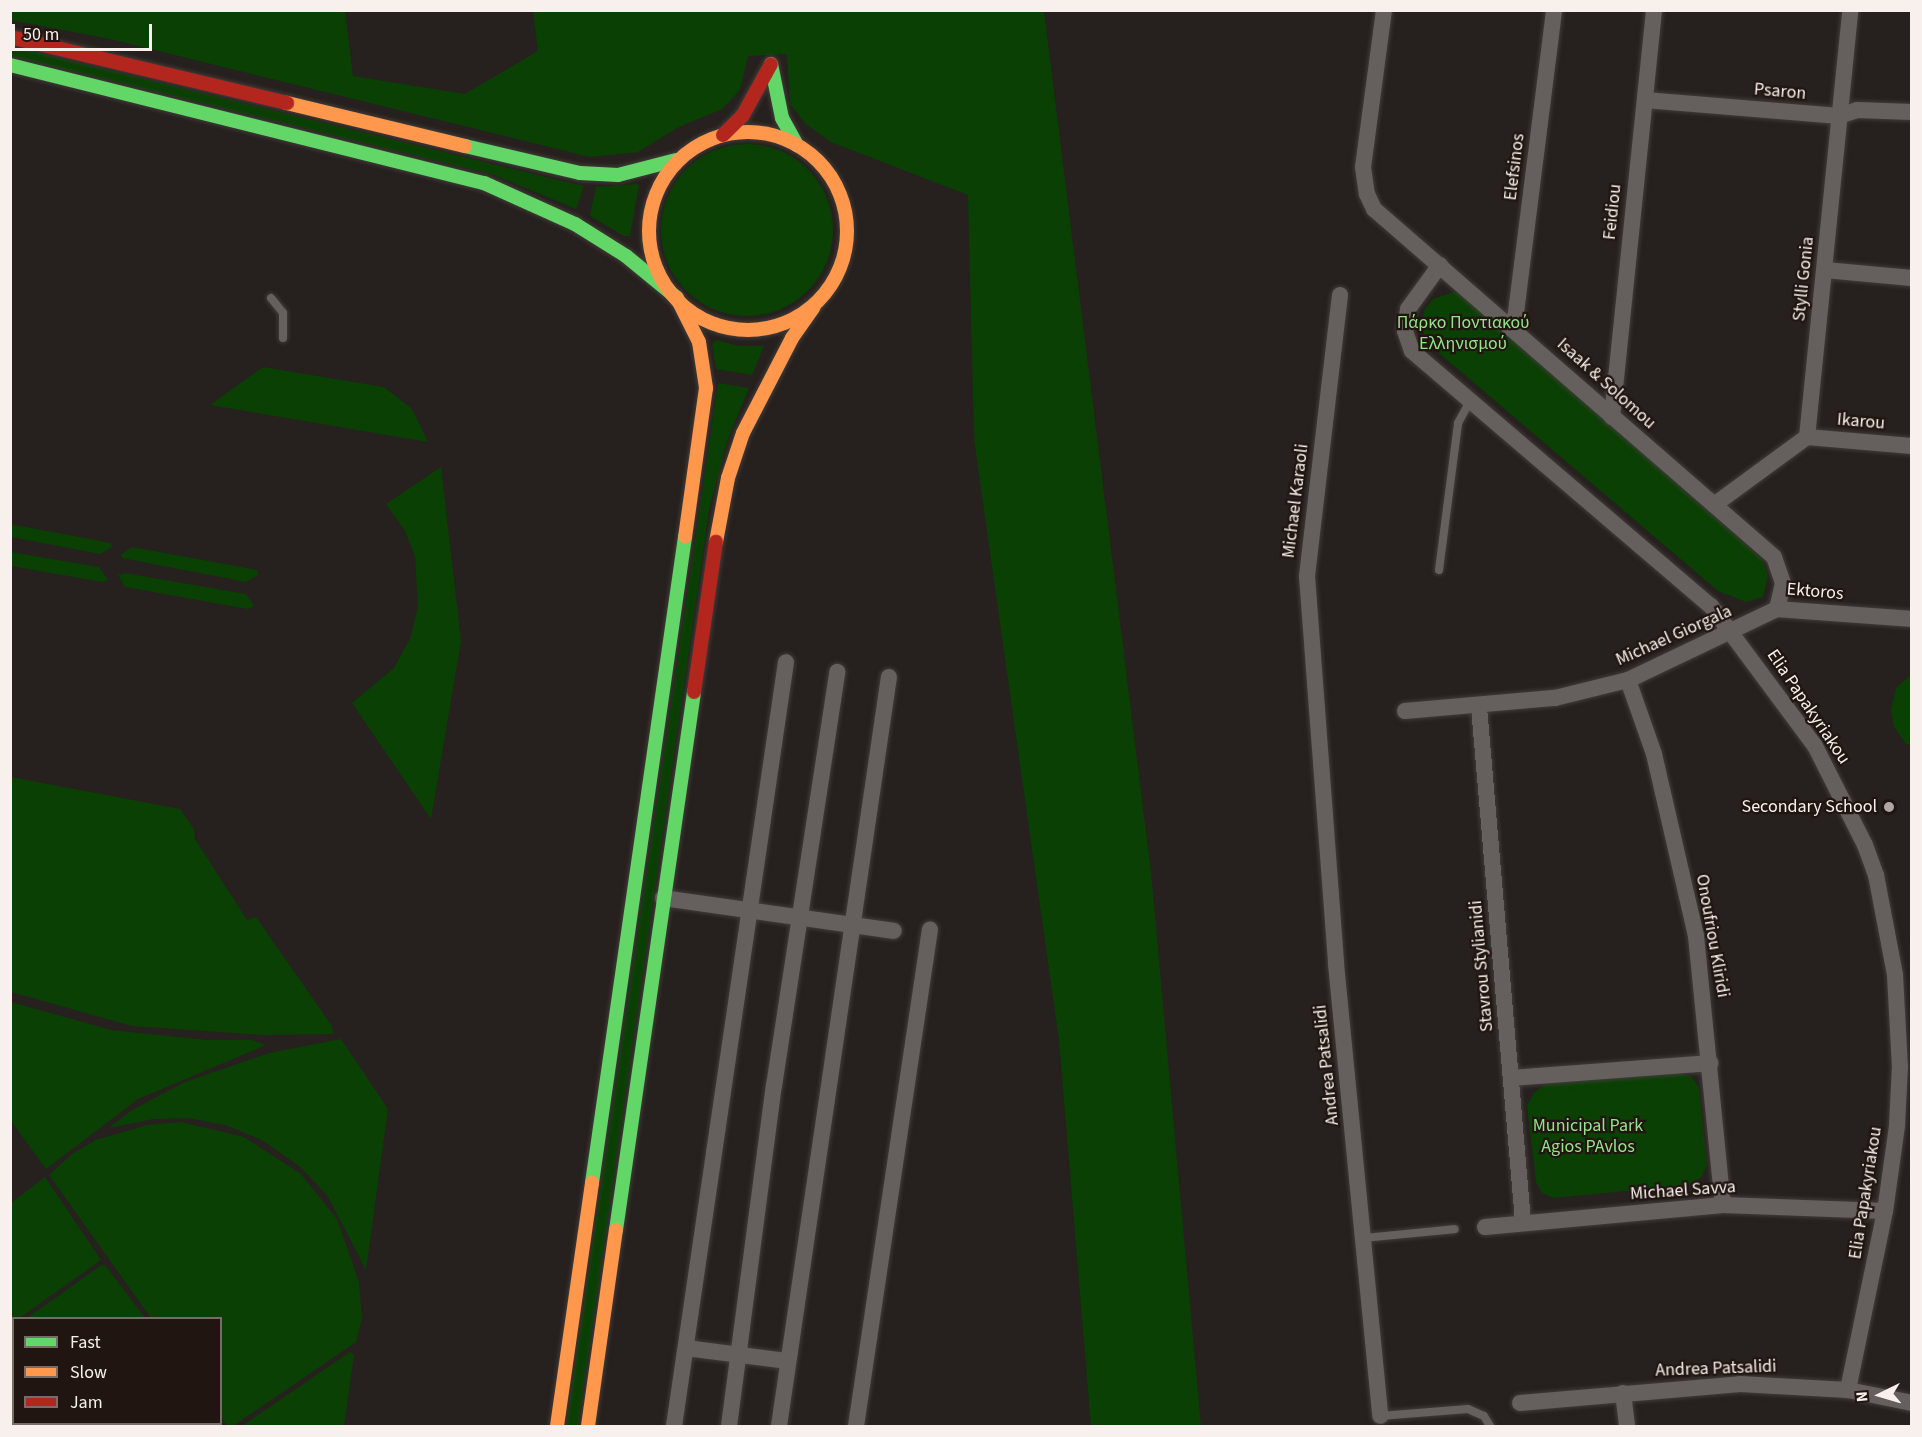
<!DOCTYPE html>
<meta charset="utf-8">
<style>
body{margin:0}
#map{position:relative;width:1922px;height:1437px;overflow:hidden;background:#26201e;font-family:"Source Sans 3",sans-serif}
div>[style]{position:absolute}
[style*='--x']{left:calc(var(--x)*1px);top:calc(var(--y)*1px);width:calc(var(--w)*1px);rotate:calc(var(--a)*1deg)}
.green>*{inset:0;background:#0a4004}
.round{border-radius:50%}
.roads{filter:drop-shadow(0 0 2px #413c39) drop-shadow(0 0 2px #413c39)}
.lane>*{height:8px;margin:-4px;padding:0 4px;transform-origin:4px;border-radius:4px;background:#65605e}
.street>*{height:16px;margin:-8px;padding:0 8px;transform-origin:8px;border-radius:8px;background:#65605e}
.fast>*{height:14px;margin:-7px;padding:0 7px;transform-origin:7px;border-radius:7px;background:#63d668}
.slow>*{height:14px;margin:-7px;padding:0 7px;transform-origin:7px;border-radius:7px;background:#ff974d}
.slow>.ring{margin:-7px;padding:0;box-sizing:content-box;background:none;border:14px solid #ff974d;border-radius:50%}
.jam>*{height:14px;margin:-7px;padding:0 7px;transform-origin:7px;border-radius:7px;background:#b3261e}
.dots>*{width:16px;height:16px;translate:-50% -50%;box-sizing:border-box;border:3px solid #201511;border-radius:50%}
span{translate:-50% -50%;white-space:nowrap;text-align:center;line-height:1.15;-webkit-text-stroke:4.5px #201511;paint-order:stroke}
.street-label{font-size:18px;color:#f8f0ed}
.park-label{font-size:18px;color:#93e588}
.poi-label{font-size:18px;color:#f8f0ed}
.right{translate:-100% -50%;text-align:right}
.frame{position:absolute;inset:0;border:12px solid #f8f0ed;pointer-events:none}
.legend{position:absolute;left:12px;top:1317px;width:210px;height:108px;box-sizing:border-box;background:#201511;border:2px solid #766d69;margin:0;padding:8px 10px;list-style:none;font-size:18px;color:#f8f0ed}
.legend li{display:flex;align-items:center;gap:12px;height:30px}
.legend b{width:30px;border:2px solid #766d69}
.north{position:absolute;left:1850px;top:1365px;width:60px;height:60px;-webkit-text-stroke:4px #201511;paint-order:stroke;rotate:265deg;font-size:16px;font-weight:700;line-height:24px;text-align:center;color:#f8f0ed}
.north::after{content:'';display:block;margin:auto;width:21px;height:27px;background:#f8f0ed;clip-path:polygon(50% 0,100% 100%,50% 72%,0 100%)}
.scale{position:absolute;left:12px;top:24px;width:140px;height:27px;box-sizing:border-box;border:3px solid #f8f0ed;border-top:0;padding-left:8px;font-size:18px;line-height:21px;white-space:nowrap;color:#f8f0ed;-webkit-text-stroke:4px #201511;paint-order:stroke}
</style>
<div id="map">
<div class="green">
<div style="clip-path:polygon(10px 11px,345px 11px,353px 76px,465px 94px,538px 51px,533px 11px,1044px 11px,1151px 872px,1201px 1426px,1091px 1426px,1059px 1040px,974px 439px,968px 195px,831px 142px,806px 124px,790px 104px,787px 54px,748px 56px,740px 90px,722px 109px,677px 128px,638px 152px,590px 157px,110px 39px,11px 20px)"></div>
<div style="clip-path:polygon(10px 46px,554px 179px,584px 186px,576px 209px,494px 175px,11px 56px)"></div>
<div class="round" style="left:661px;top:144px;width:172px;height:172px"></div>
<div style="clip-path:polygon(639px 184px,630px 236px,624px 236px,590px 216px,596px 187px)"></div>
<div style="clip-path:polygon(1454px 292px,1463px 294px,1762px 559px,1768px 576px,1763px 597px,1746px 602px,1718px 591px,1432px 347px,1422px 331px,1424px 310px,1433px 299px)"></div>
<div style="clip-path:polygon(717px 340px,738px 346px,764px 346px,752px 375px,716px 369px,712px 344px)"></div>
<div style="clip-path:polygon(263px 367px,384px 387px,412px 409px,428px 442px,210px 405px)"></div>
<div style="clip-path:polygon(718px 383px,749px 388px,727px 442px,709px 510px,578px 1426px,566px 1426px)"></div>
<div style="clip-path:polygon(441px 467px,461px 641px,431px 819px,352px 703px,394px 668px,410px 639px,418px 607px,415px 556px,405px 531px,386px 504px)"></div>
<div style="clip-path:polygon(10px 524px,111px 543px,112px 547px,100px 554px,11px 537px)"></div>
<div style="clip-path:polygon(132px 547px,257px 570px,258px 575px,246px 582px,122px 558px,121px 555px)"></div>
<div style="clip-path:polygon(11px 552px,99px 567px,108px 580px,102px 582px,11px 566px)"></div>
<div style="clip-path:polygon(125px 573px,246px 594px,254px 606px,248px 609px,125px 587px,118px 575px)"></div>
<div style="clip-path:polygon(1911px 675px,1911px 745px,1906px 744px,1894px 727px,1891px 709px,1896px 688px)"></div>
<div style="clip-path:polygon(11px 777px,180px 809px,194px 829px,195px 839px,247px 920px,256px 917px,332px 1026px,333px 1034px,265px 1035px,132px 1026px,11px 992px)"></div>
<div style="clip-path:polygon(11px 1002px,111px 1030px,207px 1040px,252px 1040px,266px 1045px,138px 1099px,46px 1169px,11px 1121px)"></div>
<div style="clip-path:polygon(341px 1039px,388px 1109px,366px 1270px,327px 1195px,299px 1166px,262px 1140px,225px 1125px,188px 1118px,153px 1119px,109px 1128px,132px 1110px,185px 1082px,269px 1053px)"></div>
<div style="clip-path:polygon(1679px 1073px,1692px 1077px,1699px 1088px,1707px 1165px,1702px 1177px,1686px 1185px,1554px 1198px,1542px 1193px,1536px 1182px,1527px 1105px,1535px 1092px,1548px 1083px)"></div>
<div style="clip-path:polygon(181px 1122px,244px 1137px,301px 1174px,337px 1219px,359px 1282px,362px 1319px,356px 1342px,233px 1426px,227px 1426px,221px 1416px,220px 1318px,151px 1318px,49px 1175px,72px 1154px,96px 1140px,147px 1125px)"></div>
<div style="clip-path:polygon(45px 1177px,101px 1260px,11px 1324px,11px 1203px)"></div>
<div style="clip-path:polygon(105px 1265px,145px 1318px,27px 1318px,100px 1266px)"></div>
<div style="clip-path:polygon(13px 1328px,14px 1424px,220px 1426px,11px 1426px)"></div>
<div style="clip-path:polygon(350px 1352px,354px 1355px,344px 1426px,242px 1426px)"></div>
</div>
<div class="roads">
<div class="lane">
<div style="--x:271;--y:298;--w:19;--a:51"></div>
<div style="--x:283;--y:313;--w:25;--a:90"></div>
<div style="--x:1439;--y:570;--w:148;--a:-82.6"></div>
<div style="--x:1458;--y:423;--w:23;--a:-61"></div>
<div style="--x:1364;--y:1238;--w:91;--a:-5.6"></div>
<div style="--x:1380;--y:1416;--w:88;--a:-4.5"></div>
<div style="--x:1468;--y:1409;--w:17;--a:24"></div>
<div style="--x:1484;--y:1416;--w:12;--a:59"></div>
</div>
<div class="street">
<div style="--x:1384;--y:10;--w:158;--a:97.6"></div>
<div style="--x:1363;--y:167;--w:27;--a:82"></div>
<div style="--x:1367;--y:194;--w:17;--a:65"></div>
<div style="--x:1374;--y:209;--w:530;--a:41.02"></div>
<div style="--x:1774;--y:557;--w:28;--a:71"></div>
<div style="--x:1783;--y:583;--w:27;--a:103"></div>
<div style="--x:1645;--y:100;--w:195;--a:4.7"></div>
<div style="--x:1839;--y:116;--w:19;--a:-18"></div>
<div style="--x:1857;--y:110;--w:55;--a:2.1"></div>
<div style="--x:1440;--y:265;--w:54;--a:126"></div>
<div style="--x:1408;--y:309;--w:22;--a:98"></div>
<div style="--x:1405;--y:331;--w:21;--a:71"></div>
<div style="--x:1412;--y:351;--w:393;--a:40.5"></div>
<div style="--x:1711;--y:606;--w:174;--a:53.4"></div>
<div style="--x:1815;--y:746;--w:111;--a:63.2"></div>
<div style="--x:1865;--y:845;--w:32;--a:70"></div>
<div style="--x:1876;--y:875;--w:102;--a:79.2"></div>
<div style="--x:1895;--y:975;--w:91;--a:86.9"></div>
<div style="--x:1900;--y:1066;--w:60;--a:92.9"></div>
<div style="--x:1897;--y:1126;--w:86;--a:98"></div>
<div style="--x:1885;--y:1211;--w:183;--a:101.7"></div>
<div style="--x:1825;--y:270;--w:87;--a:5.3"></div>
<div style="--x:1340;--y:295;--w:283;--a:96.7"></div>
<div style="--x:1307;--y:576;--w:389;--a:85.7"></div>
<div style="--x:1336;--y:964;--w:454;--a:84.4"></div>
<div style="--x:1514;--y:328;--w:321;--a:-82.8"></div>
<div style="--x:1612;--y:417;--w:409;--a:-84.1"></div>
<div style="--x:1807;--y:437;--w:105;--a:4.9"></div>
<div style="--x:1714;--y:505;--w:115;--a:-36.2"></div>
<div style="--x:1807;--y:437;--w:429;--a:-84.2"></div>
<div style="--x:1777;--y:609;--w:135;--a:4.2"></div>
<div style="--x:1628;--y:680;--w:78;--a:70.6"></div>
<div style="--x:1654;--y:754;--w:187;--a:77"></div>
<div style="--x:1696;--y:936;--w:270;--a:84.3"></div>
<div style="--x:1479;--y:707;--w:516;--a:85.11"></div>
<div style="--x:1405;--y:711;--w:151;--a:-5"></div>
<div style="--x:1555;--y:698;--w:75;--a:-13.9"></div>
<div style="--x:1628;--y:680;--w:165;--a:-25.5"></div>
<div style="--x:663;--y:898;--w:233;--a:8.1"></div>
<div style="--x:1512;--y:1078;--w:199;--a:-4.3"></div>
<div style="--x:1485;--y:1227;--w:239;--a:-5.3"></div>
<div style="--x:1723;--y:1205;--w:162;--a:2.1"></div>
<div style="--x:686;--y:1348;--w:103;--a:7.3"></div>
<div style="--x:1623;--y:1393;--w:33;--a:83"></div>
<div style="--x:1520;--y:1403;--w:221;--a:-4.9"></div>
<div style="--x:1740;--y:1384;--w:108;--a:3.2"></div>
<div style="--x:1848;--y:1390;--w:65;--a:11.5"></div>
<div style="--x:674;--y:1426;--w:772;--a:-81.66"></div>
<div style="--x:729;--y:1426;--w:343;--a:-82.5"></div>
<div style="--x:774;--y:1086;--w:419;--a:-81.3"></div>
<div style="--x:779;--y:1426;--w:757;--a:-81.65"></div>
<div style="--x:856;--y:1426;--w:502;--a:-81.53"></div>
</div>
<div class="fast">
<div style="--x:771;--y:64;--w:55;--a:78.5"></div>
<div style="--x:782;--y:118;--w:31;--a:61"></div>
<div style="--x:10;--y:65;--w:488;--a:14"></div>
<div style="--x:484;--y:183;--w:100;--a:24.3"></div>
<div style="--x:575;--y:224;--w:60;--a:32.1"></div>
<div style="--x:626;--y:256;--w:65;--a:39.4"></div>
<div style="--x:465;--y:146;--w:118;--a:13.2"></div>
<div style="--x:580;--y:173;--w:38;--a:3"></div>
<div style="--x:618;--y:175;--w:60;--a:-14.5"></div>
<div style="--x:592;--y:1183;--w:653;--a:-81.81"></div>
<div style="--x:616;--y:1230;--w:544;--a:-81.75"></div>
</div>
<div class="slow">
<div style="--x:287;--y:103;--w:183;--a:13.6"></div>
<div class="ring" style="left:649px;top:132px;width:184px;height:184px"></div>
<div style="--x:677;--y:298;--w:49;--a:63.4"></div>
<div style="--x:699;--y:342;--w:47;--a:81.3"></div>
<div style="--x:706;--y:388;--w:150;--a:98"></div>
<div style="--x:716;--y:542;--w:65;--a:-79.4"></div>
<div style="--x:728;--y:478;--w:47;--a:-71.6"></div>
<div style="--x:743;--y:433;--w:107;--a:-62.7"></div>
<div style="--x:792;--y:338;--w:38;--a:-55"></div>
<div style="--x:557;--y:1426;--w:246;--a:-81.8"></div>
<div style="--x:588;--y:1426;--w:198;--a:-81.9"></div>
</div>
<div class="jam">
<div style="--x:10;--y:37;--w:285;--a:13.4"></div>
<div style="--x:723;--y:135;--w:28;--a:-45"></div>
<div style="--x:743;--y:115;--w:58;--a:-61.2"></div>
<div style="--x:694;--y:692;--w:152;--a:-81.7"></div>
</div>
</div>
<div class="dots">
<div style="left:1889px;top:807px;background:#aea7a5"></div>
</div>
<div class="street-label">
<span style="left:1780px;top:92px;rotate:5deg">Psaron</span>
<span style="left:1515px;top:167px;rotate:-83deg">Elefsinos</span>
<span style="left:1613px;top:212px;rotate:-84deg">Feidiou</span>
<span style="left:1804px;top:279px;rotate:-84deg">Stylli Gonia</span>
<span style="left:1606px;top:384px;rotate:42deg">Isaak &amp; Solomou</span>
<span style="left:1861px;top:422px;rotate:5deg">Ikarou</span>
<span style="left:1296px;top:501px;rotate:-83deg">Michael Karaoli</span>
<span style="left:1815px;top:592px;rotate:5deg">Ektoros</span>
<span style="left:1674px;top:636px;rotate:-24deg">Michael Giorgala</span>
<span style="left:1808px;top:707px;rotate:56deg">Elia Papakyriakou</span>
<span style="left:1712px;top:936px;rotate:80deg">Onoufriou Kliridi</span>
<span style="left:1482px;top:966px;rotate:-95deg">Stavrou Stylianidi</span>
<span style="left:1327px;top:1065px;rotate:-96deg">Andrea Patsalidi</span>
<span style="left:1683px;top:1191px;rotate:-4deg">Michael Savva</span>
<span style="left:1866px;top:1193px;rotate:-81deg">Elia Papakyriakou</span>
<span style="left:1716px;top:1369px;rotate:-2deg">Andrea Patsalidi</span>
</div>
<div class="park-label">
<span style="left:1463px;top:334px">Πάρκο Ποντιακού<br>Ελληνισμού</span>
<span style="left:1588px;top:1137px">Municipal Park<br>Agios PAvlos</span>
</div>
<div class="poi-label">
<span class="right" style="left:1877px;top:807px">Secondary School</span>
</div>
<div class="frame"></div>
<ul class="legend">
<li><b style="height:8px;background:#63d668"></b>Fast</li>
<li><b style="height:8px;background:#ff974d"></b>Slow</li>
<li><b style="height:8px;background:#b3261e"></b>Jam</li>
</ul>
<div class="north">N</div>
<div class="scale">50 m</div>
</div>
